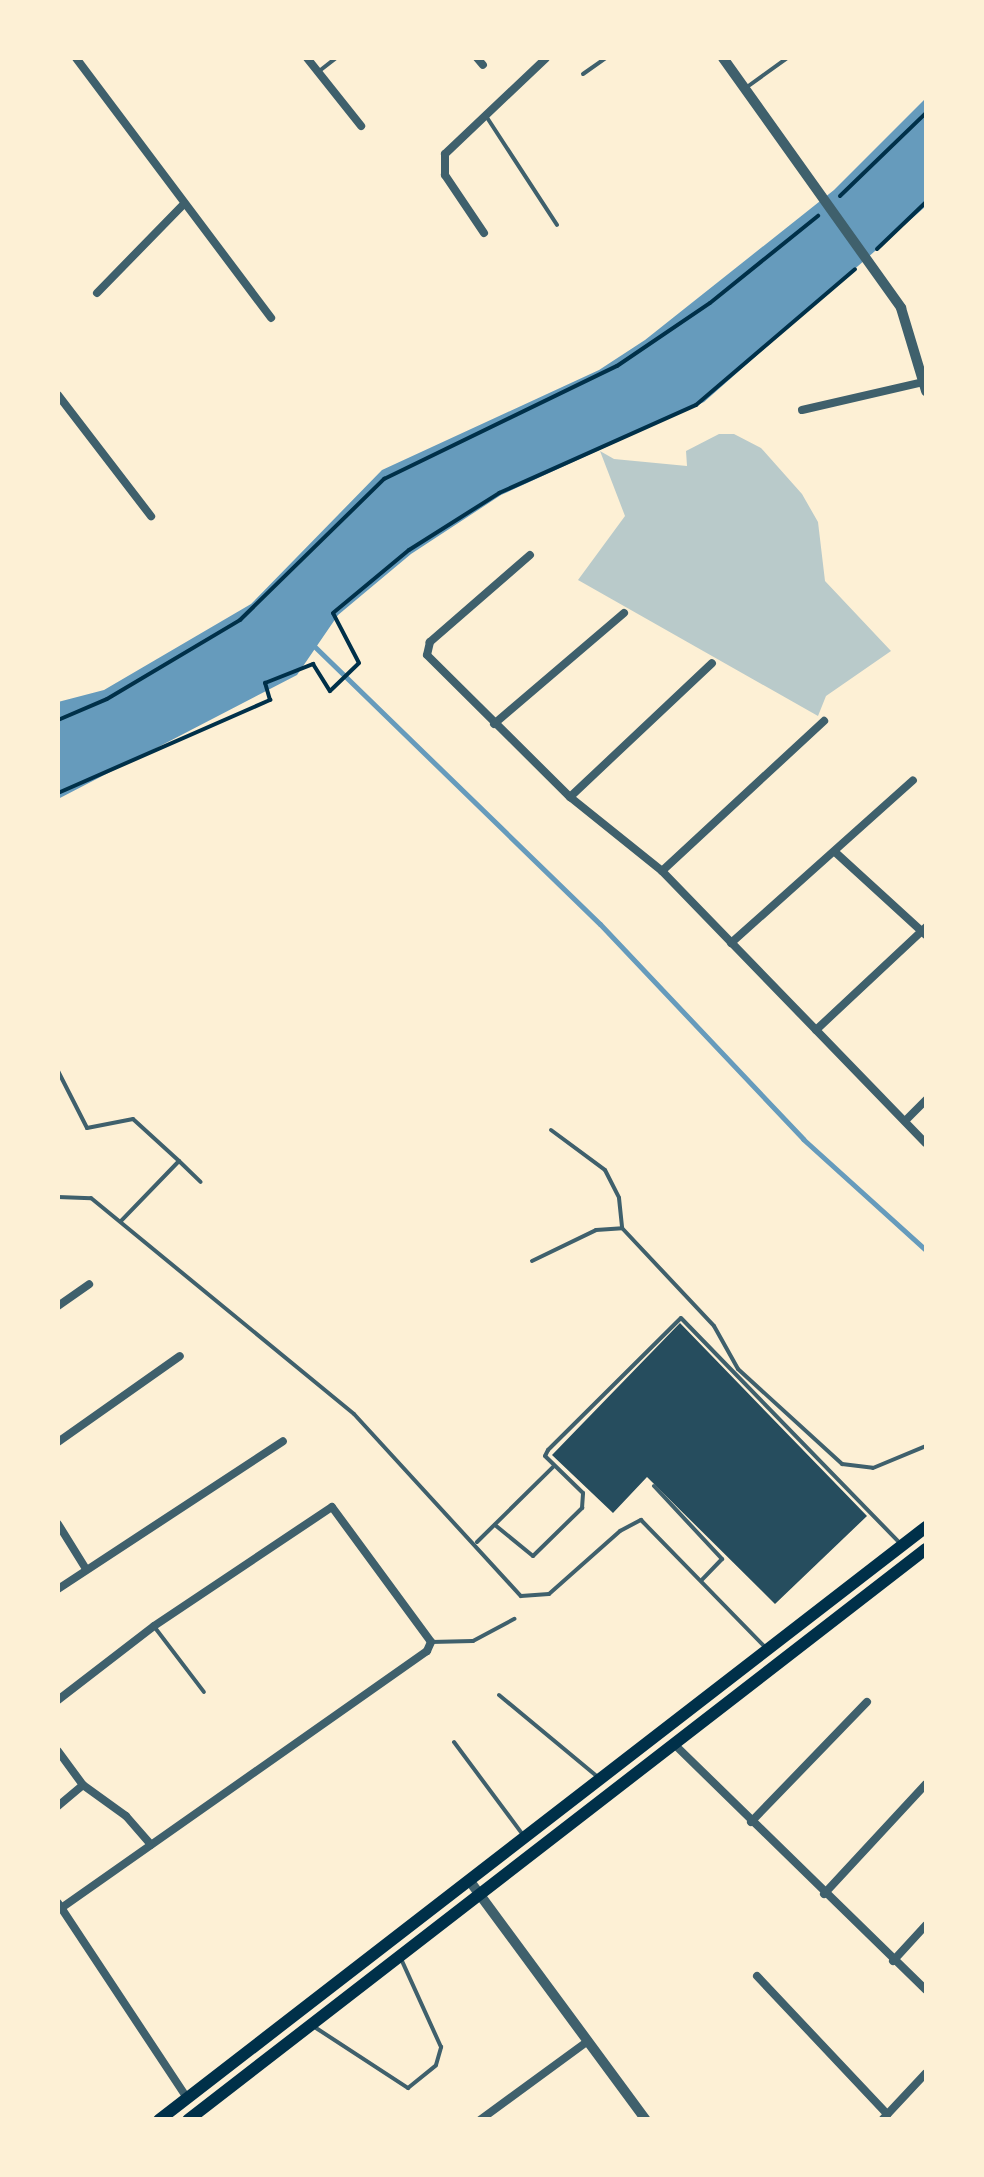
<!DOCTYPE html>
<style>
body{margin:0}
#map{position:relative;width:984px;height:2177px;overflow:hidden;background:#fdf0d5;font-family:"DM Sans",sans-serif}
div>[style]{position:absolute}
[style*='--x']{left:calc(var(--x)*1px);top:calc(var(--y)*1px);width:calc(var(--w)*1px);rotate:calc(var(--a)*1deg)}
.green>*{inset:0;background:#b9caca}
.water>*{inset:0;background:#669bbc}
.stream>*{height:5px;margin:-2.5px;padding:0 2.5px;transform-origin:2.5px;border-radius:2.5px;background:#669bbc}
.building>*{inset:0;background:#264d5e}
.path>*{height:4px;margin:-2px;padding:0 2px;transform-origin:2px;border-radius:2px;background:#003049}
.service>*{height:4px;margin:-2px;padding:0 2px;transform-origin:2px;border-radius:2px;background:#3f606c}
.minor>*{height:8px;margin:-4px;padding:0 4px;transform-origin:4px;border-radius:4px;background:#3f606c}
.tertiary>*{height:10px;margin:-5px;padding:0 5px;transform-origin:5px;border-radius:5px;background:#3f606c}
.primary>*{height:12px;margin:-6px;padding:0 6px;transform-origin:6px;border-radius:6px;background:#003049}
span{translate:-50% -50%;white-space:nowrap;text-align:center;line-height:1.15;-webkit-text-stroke:8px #fdf0d5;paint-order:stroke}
.frame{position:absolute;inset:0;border:60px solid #fdf0d5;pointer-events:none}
</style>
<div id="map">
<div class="green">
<div style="clip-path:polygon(719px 434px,734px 434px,761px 448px,802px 494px,818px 522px,825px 581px,891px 651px,826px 696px,818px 716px,578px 580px,625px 516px,600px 451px,614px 459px,687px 466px,686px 451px)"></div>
</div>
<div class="water">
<div style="clip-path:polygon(926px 98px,926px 206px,704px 402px,501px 495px,411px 554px,338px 615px,297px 675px,58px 799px,58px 702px,104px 690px,251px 604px,382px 470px,599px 370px,645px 340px,834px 190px)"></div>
</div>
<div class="stream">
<div style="--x:313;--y:645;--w:400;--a:44.2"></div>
<div style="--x:600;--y:924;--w:296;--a:46.6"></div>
<div style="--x:803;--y:1139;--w:166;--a:42.1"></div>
</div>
<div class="building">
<div style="clip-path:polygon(680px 1323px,867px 1516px,775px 1604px,647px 1477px,613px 1513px,552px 1455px)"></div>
</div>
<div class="path">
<div style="--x:840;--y:196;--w:120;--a:-44"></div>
<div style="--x:877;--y:249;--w:68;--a:-43.8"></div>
<div style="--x:58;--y:720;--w:53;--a:-23.2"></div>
<div style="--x:107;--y:699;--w:155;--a:-30.7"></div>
<div style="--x:240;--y:620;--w:202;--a:-44.4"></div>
<div style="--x:384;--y:479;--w:259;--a:-25.9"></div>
<div style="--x:617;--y:366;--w:112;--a:-34.1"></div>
<div style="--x:710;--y:303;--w:139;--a:-38.9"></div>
<div style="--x:58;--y:793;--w:232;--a:-23.7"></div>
<div style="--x:270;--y:700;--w:18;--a:-106"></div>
<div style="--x:265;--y:683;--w:52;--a:-21.6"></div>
<div style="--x:313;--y:664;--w:32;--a:58"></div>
<div style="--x:330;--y:691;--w:40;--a:-44"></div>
<div style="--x:359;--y:663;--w:56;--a:-117.5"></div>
<div style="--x:333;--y:613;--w:99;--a:-39.7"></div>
<div style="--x:409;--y:550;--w:107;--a:-32.3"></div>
<div style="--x:499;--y:493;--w:216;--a:-24.1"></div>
<div style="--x:696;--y:405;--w:209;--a:-40.5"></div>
</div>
<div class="service">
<div style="--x:318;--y:72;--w:23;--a:-38"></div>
<div style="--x:583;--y:74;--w:28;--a:-35"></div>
<div style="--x:747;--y:87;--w:49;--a:-35.9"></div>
<div style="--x:486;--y:116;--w:130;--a:56.9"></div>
<div style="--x:58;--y:1071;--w:64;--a:63"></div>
<div style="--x:87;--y:1128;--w:47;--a:-11.1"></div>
<div style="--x:133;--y:1119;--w:62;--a:42.4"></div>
<div style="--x:179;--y:1161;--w:83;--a:134"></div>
<div style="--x:551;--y:1130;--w:67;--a:36.5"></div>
<div style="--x:605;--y:1170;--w:31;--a:63"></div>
<div style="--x:619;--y:1198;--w:30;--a:84"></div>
<div style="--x:179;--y:1161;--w:30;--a:44"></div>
<div style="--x:58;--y:1197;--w:33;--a:2"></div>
<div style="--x:91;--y:1198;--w:340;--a:39.4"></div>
<div style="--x:354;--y:1414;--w:247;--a:47.5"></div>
<div style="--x:521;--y:1596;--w:28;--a:-4"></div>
<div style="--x:549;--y:1594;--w:95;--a:-41.6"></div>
<div style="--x:620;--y:1531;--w:24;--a:-28"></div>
<div style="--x:641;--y:1520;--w:176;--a:45.7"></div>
<div style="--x:532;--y:1261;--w:71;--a:-25.8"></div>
<div style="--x:596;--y:1230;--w:26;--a:-4"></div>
<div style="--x:622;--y:1228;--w:134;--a:46.8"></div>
<div style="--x:714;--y:1326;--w:49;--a:60.8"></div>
<div style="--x:738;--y:1369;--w:141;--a:42.4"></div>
<div style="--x:842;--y:1464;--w:31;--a:7"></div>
<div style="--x:873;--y:1468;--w:57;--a:-22.5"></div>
<div style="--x:654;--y:1486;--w:100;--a:47"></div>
<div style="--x:722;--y:1559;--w:29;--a:134"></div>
<div style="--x:495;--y:1525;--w:49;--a:39.2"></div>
<div style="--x:533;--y:1556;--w:69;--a:-44.4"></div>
<div style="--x:582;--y:1508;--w:15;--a:-86"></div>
<div style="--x:583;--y:1493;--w:53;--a:-135.8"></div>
<div style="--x:545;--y:1456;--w:7;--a:-63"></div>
<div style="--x:548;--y:1450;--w:187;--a:-44.8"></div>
<div style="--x:681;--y:1318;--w:313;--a:45.8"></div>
<div style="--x:477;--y:1542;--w:108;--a:-44.6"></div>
<div style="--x:156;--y:1629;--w:79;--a:52.7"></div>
<div style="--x:431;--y:1642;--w:42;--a:-1.4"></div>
<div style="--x:473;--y:1641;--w:47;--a:-28.2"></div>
<div style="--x:499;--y:1695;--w:130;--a:39.7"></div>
<div style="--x:454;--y:1742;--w:116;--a:53.4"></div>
<div style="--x:316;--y:2028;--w:110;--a:33.1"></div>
<div style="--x:408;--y:2088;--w:36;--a:-39"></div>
<div style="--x:436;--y:2065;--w:19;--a:-74"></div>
<div style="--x:441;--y:2047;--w:94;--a:-114.4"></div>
</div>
<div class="minor">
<div style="--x:76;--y:58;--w:325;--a:53.1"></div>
<div style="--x:307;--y:58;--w:87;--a:51.5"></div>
<div style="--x:477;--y:58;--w:9;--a:49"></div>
<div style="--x:484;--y:233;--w:70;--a:-123.9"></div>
<div style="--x:445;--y:175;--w:21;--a:-90"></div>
<div style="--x:445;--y:154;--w:139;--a:-43.5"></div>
<div style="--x:97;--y:293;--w:124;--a:-45.7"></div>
<div style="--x:58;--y:395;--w:153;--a:52.5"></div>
<div style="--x:802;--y:410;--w:124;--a:-13"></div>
<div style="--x:530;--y:555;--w:133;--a:139"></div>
<div style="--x:430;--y:642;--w:13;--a:103"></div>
<div style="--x:427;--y:655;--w:202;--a:44.8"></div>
<div style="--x:570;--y:797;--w:118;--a:38.8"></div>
<div style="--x:662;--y:871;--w:379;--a:45.9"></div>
<div style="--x:494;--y:724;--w:171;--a:-40.5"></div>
<div style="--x:570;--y:797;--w:195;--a:-43.3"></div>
<div style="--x:835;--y:852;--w:123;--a:42.4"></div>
<div style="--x:662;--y:871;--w:221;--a:-42.8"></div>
<div style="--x:731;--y:943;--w:244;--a:-41.8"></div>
<div style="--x:816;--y:1030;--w:151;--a:-43.1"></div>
<div style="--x:905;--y:1121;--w:30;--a:-45"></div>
<div style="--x:58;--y:1306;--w:38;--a:-35"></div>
<div style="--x:58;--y:1442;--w:149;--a:-35.2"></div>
<div style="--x:58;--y:1524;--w:53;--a:58.1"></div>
<div style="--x:58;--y:1589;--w:269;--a:-33.3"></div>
<div style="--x:58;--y:1700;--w:121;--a:-37.6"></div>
<div style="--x:154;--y:1626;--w:214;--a:-33.8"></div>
<div style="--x:332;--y:1507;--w:167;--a:53.7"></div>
<div style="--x:431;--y:1642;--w:10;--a:114"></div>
<div style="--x:427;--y:1651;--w:447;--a:144.9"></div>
<div style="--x:674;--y:1744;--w:352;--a:44.3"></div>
<div style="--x:58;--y:1751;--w:42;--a:53.7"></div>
<div style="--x:83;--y:1785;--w:33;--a:140"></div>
<div style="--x:83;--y:1785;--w:53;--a:35.8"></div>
<div style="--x:126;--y:1816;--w:38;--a:49"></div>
<div style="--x:751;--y:1822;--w:167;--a:-46"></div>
<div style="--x:824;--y:1894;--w:150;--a:-47.2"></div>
<div style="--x:58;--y:1903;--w:234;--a:56.5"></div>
<div style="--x:893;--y:1961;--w:49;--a:-47.5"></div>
<div style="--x:757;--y:1976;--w:190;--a:46.7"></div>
<div style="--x:480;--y:2120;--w:134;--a:-36.2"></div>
<div style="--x:882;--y:2120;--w:64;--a:-46.9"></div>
</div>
<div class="tertiary">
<div style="--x:723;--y:58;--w:307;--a:54.5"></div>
<div style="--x:901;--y:308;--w:87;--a:73.2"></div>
<div style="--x:469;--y:1880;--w:298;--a:53.6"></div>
</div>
<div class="primary">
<div style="--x:159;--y:2120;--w:970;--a:-37.71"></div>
<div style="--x:188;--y:2120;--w:933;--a:-37.73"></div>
</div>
<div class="frame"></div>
</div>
